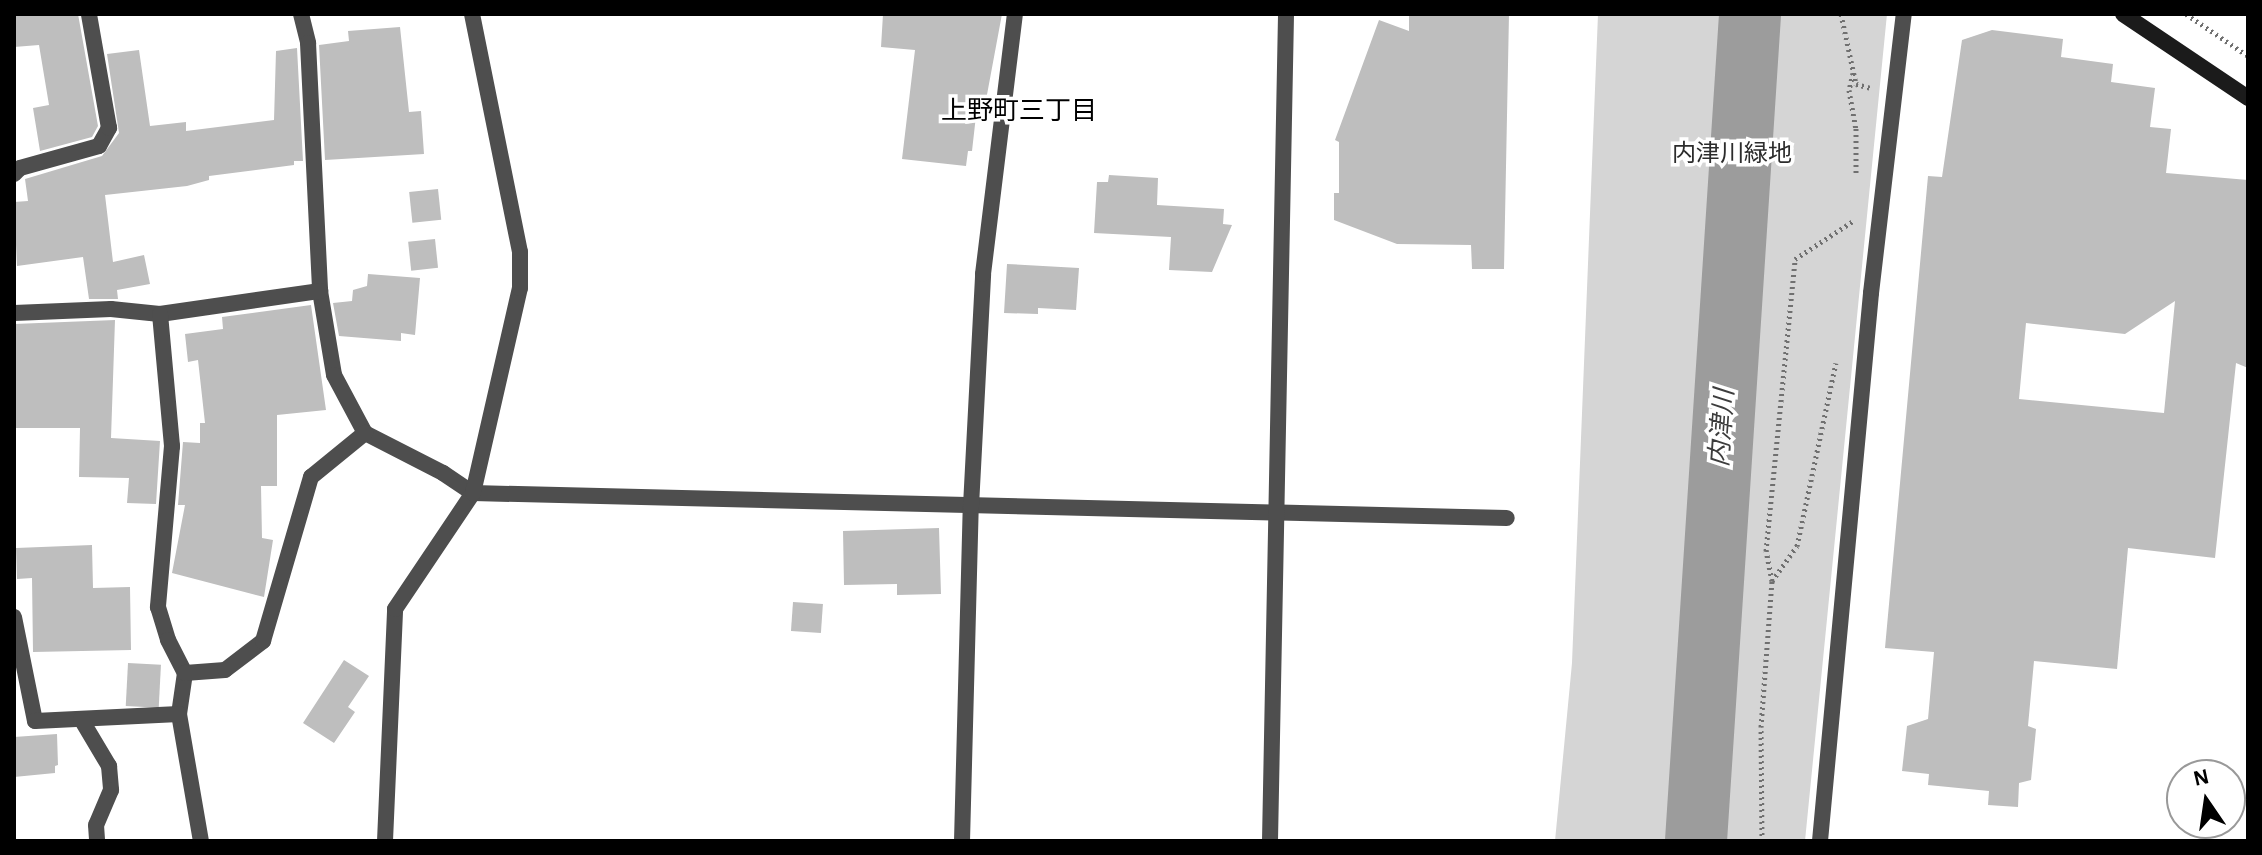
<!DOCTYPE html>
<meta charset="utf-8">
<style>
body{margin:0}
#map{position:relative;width:2262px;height:855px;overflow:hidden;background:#fff;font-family:"Alegreya Sans","Noto Sans JP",sans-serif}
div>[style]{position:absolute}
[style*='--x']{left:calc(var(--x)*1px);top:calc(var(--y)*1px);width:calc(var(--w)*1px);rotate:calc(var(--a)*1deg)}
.green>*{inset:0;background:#d5d5d5}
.river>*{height:62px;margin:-31px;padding:0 31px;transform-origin:31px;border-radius:31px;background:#9c9c9c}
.building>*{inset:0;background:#bebebe;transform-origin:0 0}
.path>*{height:5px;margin-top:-2.5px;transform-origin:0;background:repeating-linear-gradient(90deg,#707070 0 2px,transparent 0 6px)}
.minor>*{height:16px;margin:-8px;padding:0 8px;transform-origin:8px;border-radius:8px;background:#4e4e4e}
.secondary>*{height:16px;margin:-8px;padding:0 8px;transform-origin:8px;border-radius:8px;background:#1b1b1b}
span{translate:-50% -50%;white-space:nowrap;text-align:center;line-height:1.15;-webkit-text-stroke:7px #fff;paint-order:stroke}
.park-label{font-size:24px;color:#2c2c2c}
.neighbourhood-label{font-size:26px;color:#000}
.water-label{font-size:26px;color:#3d3d3d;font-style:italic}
.frame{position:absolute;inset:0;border:16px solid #000;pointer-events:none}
.north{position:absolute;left:2166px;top:759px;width:80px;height:80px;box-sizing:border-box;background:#fff;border:2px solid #999;border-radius:50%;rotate:347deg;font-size:22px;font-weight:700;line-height:32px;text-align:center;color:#000}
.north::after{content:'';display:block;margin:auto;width:28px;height:36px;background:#000;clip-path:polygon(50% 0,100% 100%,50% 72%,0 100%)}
</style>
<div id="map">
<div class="green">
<div style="clip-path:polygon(1598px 14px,1887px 14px,1805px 841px,1555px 841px,1572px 663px)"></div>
</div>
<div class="river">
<div style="--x:1696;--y:841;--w:829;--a:-86.26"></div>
</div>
<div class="building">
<div style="clip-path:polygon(14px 14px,78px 14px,98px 126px,92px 137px,40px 151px,33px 108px,49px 105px,39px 45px,14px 47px)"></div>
<div style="clip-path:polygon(883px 14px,1002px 14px,986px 100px,978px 98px,972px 151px,968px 151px,966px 166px,902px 159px,915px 50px,881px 47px)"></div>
<div style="clip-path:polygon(1409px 14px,1509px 14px,1504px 269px,1472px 269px,1471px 245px,1397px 244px,1334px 220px,1334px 193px,1339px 193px,1339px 142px,1335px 140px,1379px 20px,1409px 31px)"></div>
<div style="clip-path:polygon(400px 27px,409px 112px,421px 111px,424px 154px,325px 160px,319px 45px,349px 41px,348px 31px)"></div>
<div style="clip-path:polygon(evenodd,1992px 30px,2063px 39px,2061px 57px,2113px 64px,2111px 82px,2155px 88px,2150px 127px,2171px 129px,2166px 173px,2248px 180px,2248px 368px,2236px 363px,2215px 558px,2128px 548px,2117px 669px,2034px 661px,2028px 726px,2036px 729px,2031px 780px,2019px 783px,2018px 807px,1988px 805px,1989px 791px,1928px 785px,1929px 774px,1902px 771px,1907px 726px,1928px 719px,1934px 652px,1885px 648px,1928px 176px,1942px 177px,1962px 40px,1992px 30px,2175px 301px,2164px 413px,2019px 399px,2026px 323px,2125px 334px,2175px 301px)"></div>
<div style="clip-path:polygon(297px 48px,303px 161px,294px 161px,294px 165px,209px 176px,209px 180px,187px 186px,105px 195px,113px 262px,144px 255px,150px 284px,117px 290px,118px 299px,89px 299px,83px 257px,17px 266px,14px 202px,28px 201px,25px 179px,102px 156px,119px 133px,107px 54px,139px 50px,150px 126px,186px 122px,186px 131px,274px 120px,276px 51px)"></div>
<div style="clip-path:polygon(1109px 175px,1158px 178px,1157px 205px,1224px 209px,1223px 224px,1232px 225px,1212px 272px,1169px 270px,1171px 237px,1094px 233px,1097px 182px,1108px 182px)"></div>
<div style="left:438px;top:189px;width:31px;height:29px;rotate:84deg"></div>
<div style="left:435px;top:239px;width:29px;height:27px;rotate:84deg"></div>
<div style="clip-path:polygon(1007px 264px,1079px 268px,1076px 310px,1038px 308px,1038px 314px,1004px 313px)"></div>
<div style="clip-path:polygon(368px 274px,420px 278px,415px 335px,401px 333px,401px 341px,339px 336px,333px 303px,352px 301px,353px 290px,367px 286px)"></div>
<div style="clip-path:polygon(311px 305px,326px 410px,277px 415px,277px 486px,261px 486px,262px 538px,273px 540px,264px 597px,172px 573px,185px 505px,178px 505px,183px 442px,200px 443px,200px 423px,205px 423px,198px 360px,188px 362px,185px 334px,223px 329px,222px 317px)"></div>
<div style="clip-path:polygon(115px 320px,111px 438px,160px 441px,156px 504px,127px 503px,129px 478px,79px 477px,80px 428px,14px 428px,14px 324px)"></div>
<div style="clip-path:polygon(939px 528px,941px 594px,897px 595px,897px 584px,844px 585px,843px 531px)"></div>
<div style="clip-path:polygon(92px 545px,93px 588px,130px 587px,131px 650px,33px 652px,32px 578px,17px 579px,16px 548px)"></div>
<div style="left:793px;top:602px;width:30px;height:29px;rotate:4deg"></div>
<div style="clip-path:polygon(344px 660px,369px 676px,348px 707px,355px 712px,334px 743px,303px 723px)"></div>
<div style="left:128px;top:663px;width:33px;height:43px;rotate:3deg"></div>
<div style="clip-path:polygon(57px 734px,58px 765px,55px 766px,55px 773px,14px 777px,14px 737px)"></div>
</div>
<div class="path">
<div style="--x:1841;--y:14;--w:72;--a:77.9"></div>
<div style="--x:1856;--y:84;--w:16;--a:15"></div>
<div style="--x:2186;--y:14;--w:75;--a:34.1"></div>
<div style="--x:1853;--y:73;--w:17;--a:103"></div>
<div style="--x:1849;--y:90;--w:39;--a:80"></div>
<div style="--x:1856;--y:128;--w:47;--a:90"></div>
<div style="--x:1772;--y:581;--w:31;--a:-101"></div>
<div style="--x:1766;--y:551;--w:293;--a:-84.3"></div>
<div style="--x:1795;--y:259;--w:69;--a:-33.2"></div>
<div style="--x:1762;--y:841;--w:114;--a:-90.5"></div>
<div style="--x:1761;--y:727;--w:146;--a:-85.7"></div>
<div style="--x:1772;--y:581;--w:43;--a:-54.5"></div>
<div style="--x:1797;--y:546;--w:187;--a:-78"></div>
</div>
<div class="minor">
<div style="--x:301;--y:14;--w:30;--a:76"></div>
<div style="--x:308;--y:43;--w:248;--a:87.2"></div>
<div style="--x:320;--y:291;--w:85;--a:80.5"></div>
<div style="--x:334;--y:375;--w:66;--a:61.9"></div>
<div style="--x:365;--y:433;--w:88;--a:27.1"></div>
<div style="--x:443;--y:473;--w:36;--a:34"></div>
<div style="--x:473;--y:493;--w:1034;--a:1.39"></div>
<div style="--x:14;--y:174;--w:8;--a:-45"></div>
<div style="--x:20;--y:168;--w:82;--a:-15.6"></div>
<div style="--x:99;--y:146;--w:21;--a:-61"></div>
<div style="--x:109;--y:128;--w:116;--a:-100"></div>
<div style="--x:14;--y:313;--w:97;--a:-2.4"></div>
<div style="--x:111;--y:309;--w:49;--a:5.8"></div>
<div style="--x:160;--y:314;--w:162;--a:-8.2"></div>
<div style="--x:160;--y:314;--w:133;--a:84.8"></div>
<div style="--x:172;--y:446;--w:162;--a:95"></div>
<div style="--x:158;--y:607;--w:34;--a:73"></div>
<div style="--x:168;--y:640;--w:37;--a:63"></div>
<div style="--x:185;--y:673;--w:41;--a:98.3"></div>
<div style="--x:179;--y:714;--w:129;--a:80.2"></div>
<div style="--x:14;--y:617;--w:106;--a:78.6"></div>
<div style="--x:35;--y:721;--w:144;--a:-2.8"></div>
<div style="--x:185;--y:673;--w:40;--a:-4.3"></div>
<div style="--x:225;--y:670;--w:48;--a:-37.3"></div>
<div style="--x:263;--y:641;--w:171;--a:-73.7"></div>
<div style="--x:311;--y:477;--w:70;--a:-39.2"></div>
<div style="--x:81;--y:719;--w:55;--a:59.2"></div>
<div style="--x:109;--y:766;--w:24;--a:85"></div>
<div style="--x:111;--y:790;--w:38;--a:113"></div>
<div style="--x:96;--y:825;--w:16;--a:86"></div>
<div style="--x:385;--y:841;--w:232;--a:-87.5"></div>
<div style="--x:395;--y:609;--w:140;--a:-56.1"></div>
<div style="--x:473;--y:493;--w:210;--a:-77.1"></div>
<div style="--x:520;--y:288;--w:36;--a:-90"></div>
<div style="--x:520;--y:252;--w:243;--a:-101.4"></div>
<div style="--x:962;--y:841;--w:335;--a:-88.5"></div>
<div style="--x:971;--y:506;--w:232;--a:-87"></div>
<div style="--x:983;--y:274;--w:262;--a:-83"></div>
<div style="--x:1270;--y:841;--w:827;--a:-88.89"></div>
<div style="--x:1820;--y:841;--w:550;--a:-84.68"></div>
<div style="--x:1871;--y:293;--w:281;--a:-83.3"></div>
</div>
<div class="secondary">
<div style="--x:2123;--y:14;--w:151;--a:33.9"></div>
</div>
<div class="park-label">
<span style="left:1732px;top:155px">内津川緑地</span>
</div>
<div class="neighbourhood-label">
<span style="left:1019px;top:112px">上野町三丁目</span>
</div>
<div class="water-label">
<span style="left:1723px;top:428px;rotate:-86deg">内津川</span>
</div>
<div class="frame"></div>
<div class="north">N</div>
</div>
